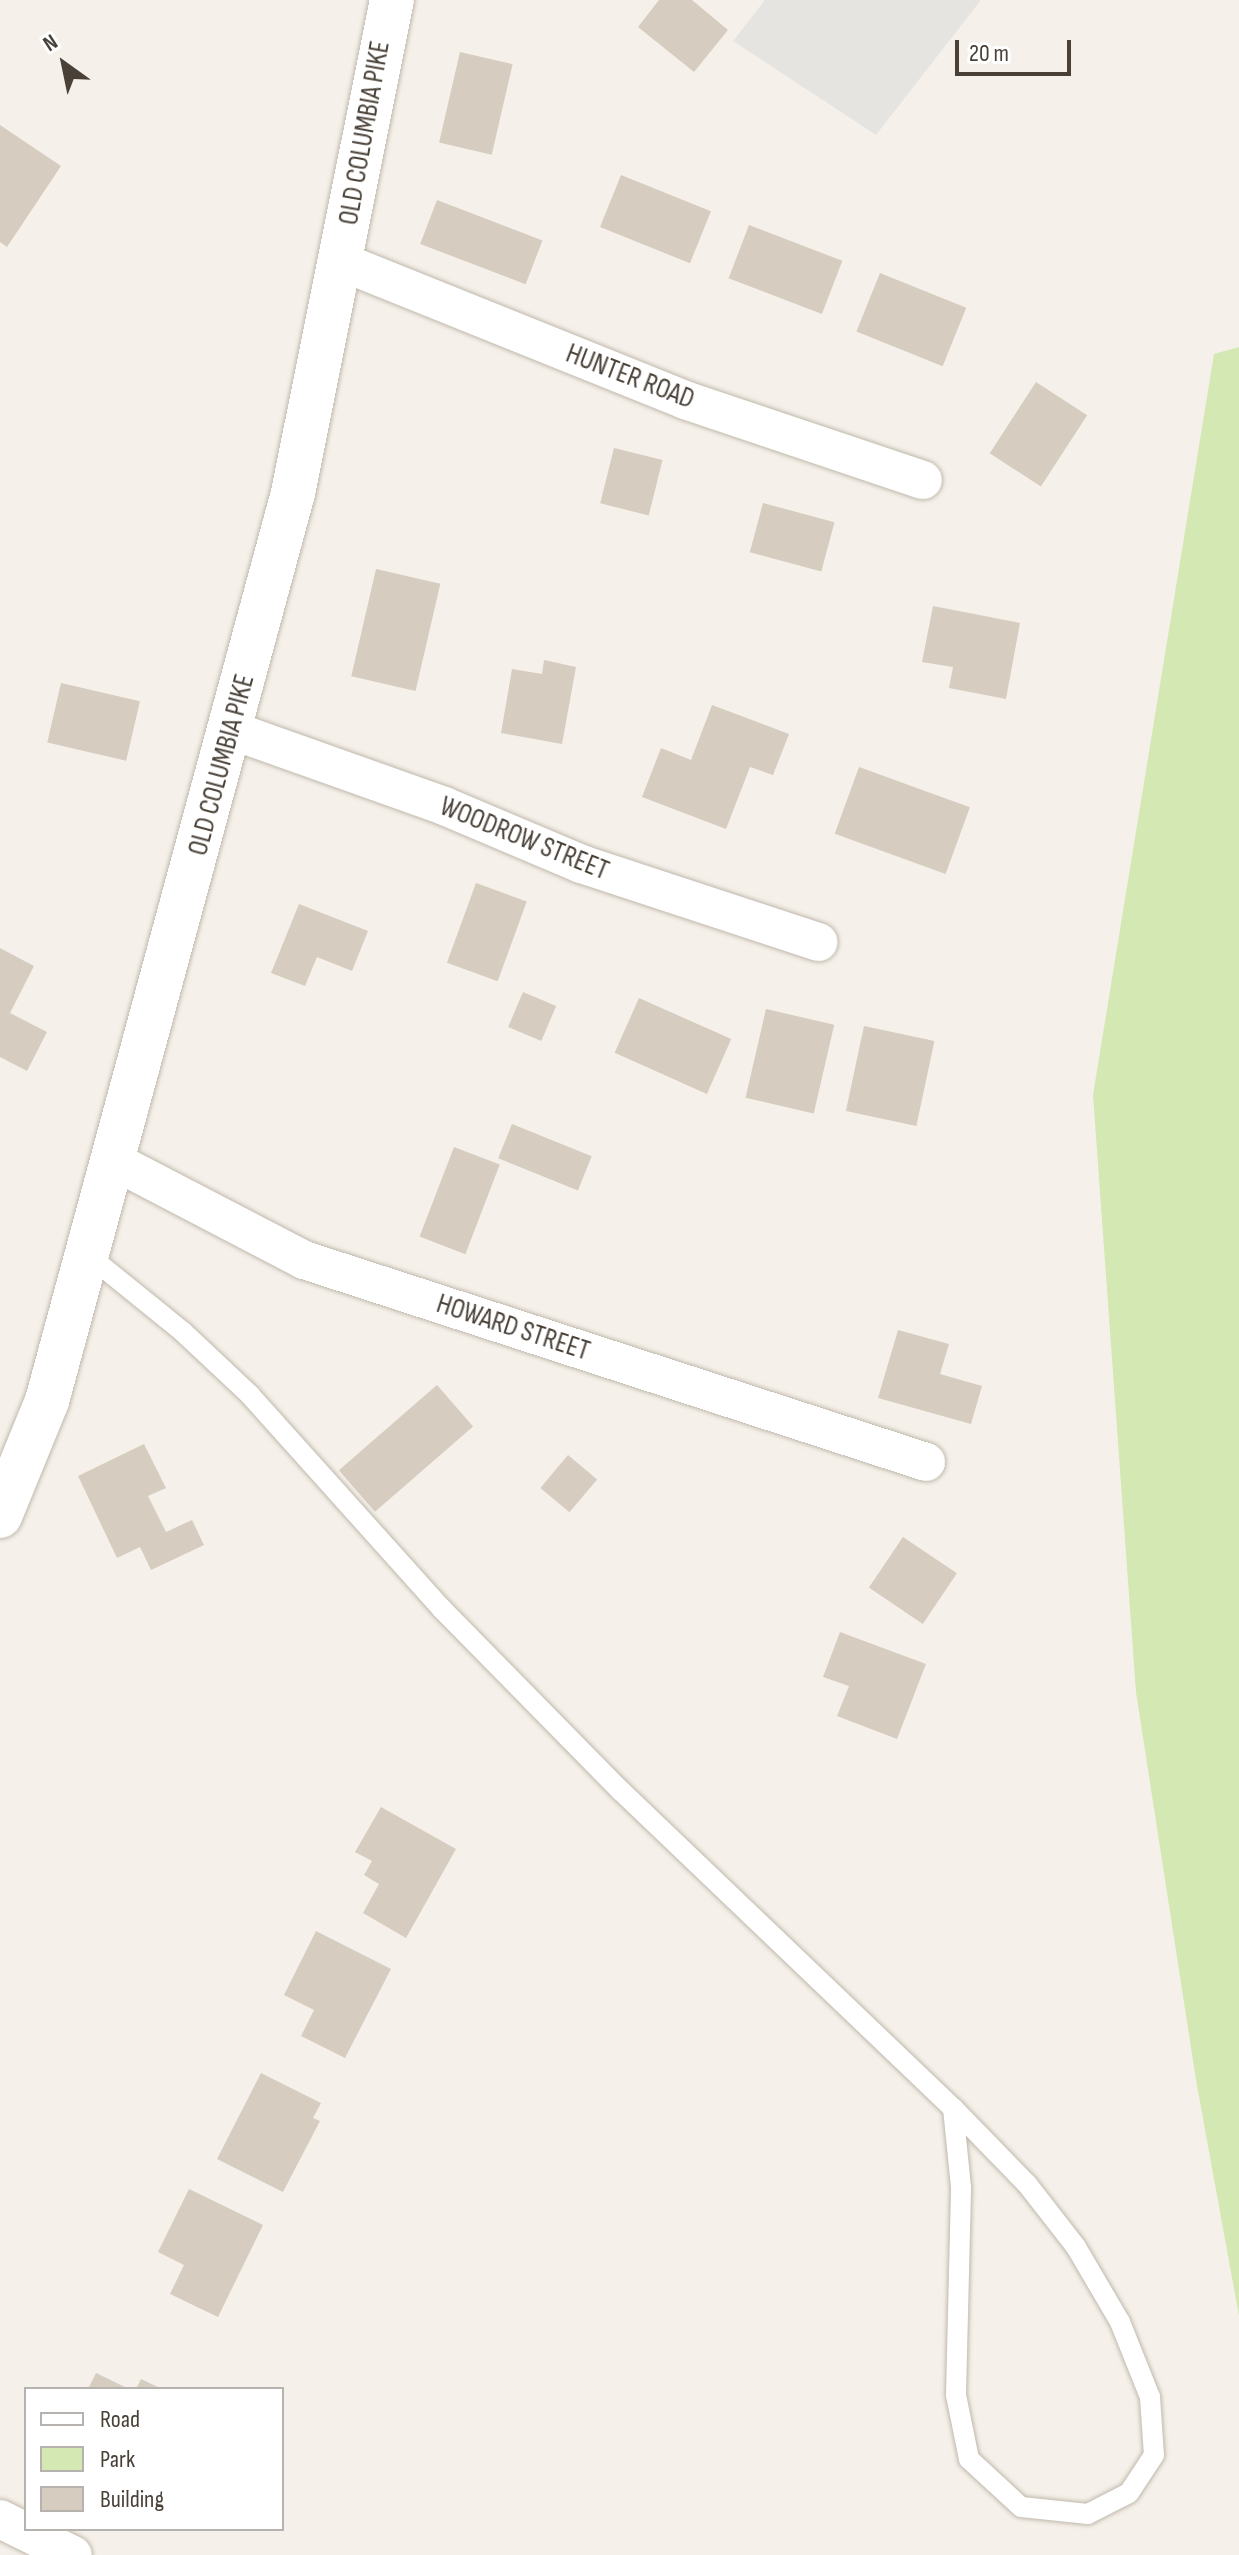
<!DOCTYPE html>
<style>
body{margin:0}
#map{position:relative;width:1239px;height:2555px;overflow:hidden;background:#f5f1ea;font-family:"Sofia Sans Condensed",sans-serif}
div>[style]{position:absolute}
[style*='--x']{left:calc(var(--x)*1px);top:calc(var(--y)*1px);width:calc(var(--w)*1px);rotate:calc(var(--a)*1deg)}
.green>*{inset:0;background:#d3e8b3}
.parking>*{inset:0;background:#e6e4e1}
.building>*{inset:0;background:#d6ccbf;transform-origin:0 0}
.roads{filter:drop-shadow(0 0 2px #c0b8ac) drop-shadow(0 0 2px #c0b8ac)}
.service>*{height:20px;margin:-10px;padding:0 10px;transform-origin:10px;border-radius:10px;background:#fff}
.minor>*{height:38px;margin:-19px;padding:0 19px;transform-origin:19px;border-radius:19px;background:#fff}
.tertiary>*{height:44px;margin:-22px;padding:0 22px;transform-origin:22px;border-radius:22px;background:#fff}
span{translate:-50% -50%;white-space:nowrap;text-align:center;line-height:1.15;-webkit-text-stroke:8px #fff;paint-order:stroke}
.street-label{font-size:28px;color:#494138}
.legend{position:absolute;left:24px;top:2387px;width:260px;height:144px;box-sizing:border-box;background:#fff;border:2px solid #b6b3af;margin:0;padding:10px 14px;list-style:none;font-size:24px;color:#494138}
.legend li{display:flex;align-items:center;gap:16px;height:40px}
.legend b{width:40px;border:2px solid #b6b3af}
.north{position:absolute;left:24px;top:24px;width:80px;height:80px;-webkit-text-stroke:6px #fff;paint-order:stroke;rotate:327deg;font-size:22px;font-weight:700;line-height:32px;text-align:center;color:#494138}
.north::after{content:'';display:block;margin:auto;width:28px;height:36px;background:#494138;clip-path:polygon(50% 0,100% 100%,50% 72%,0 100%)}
.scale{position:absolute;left:955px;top:40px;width:116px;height:36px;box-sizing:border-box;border:4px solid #494138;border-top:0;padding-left:10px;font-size:24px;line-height:28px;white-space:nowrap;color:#494138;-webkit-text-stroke:6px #fff;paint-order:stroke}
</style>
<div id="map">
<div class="green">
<div style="clip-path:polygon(1239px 347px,1239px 2316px,1196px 2080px,1136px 1692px,1093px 1095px,1214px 354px)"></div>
</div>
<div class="parking">
<div style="clip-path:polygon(765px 0,981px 0,876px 135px,733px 41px)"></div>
</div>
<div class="building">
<div style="clip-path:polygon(659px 0,692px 0,728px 30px,694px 72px,638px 27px)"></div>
<div style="left:460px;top:52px;width:54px;height:93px;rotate:13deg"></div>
<div style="clip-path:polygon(0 125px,61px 166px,7px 247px,0 242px)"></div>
<div style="left:621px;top:175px;width:97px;height:56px;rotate:22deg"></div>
<div style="left:437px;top:200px;width:113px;height:47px;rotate:21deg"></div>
<div style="left:749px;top:225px;width:100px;height:57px;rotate:21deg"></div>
<div style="left:880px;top:273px;width:93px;height:63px;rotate:22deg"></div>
<div style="left:1036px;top:382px;width:61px;height:85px;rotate:33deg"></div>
<div style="left:614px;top:448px;width:50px;height:57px;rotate:14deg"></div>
<div style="left:763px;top:503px;width:74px;height:51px;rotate:15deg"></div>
<div style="left:376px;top:569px;width:66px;height:110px;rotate:13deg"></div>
<div style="clip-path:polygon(933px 606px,1020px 623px,1006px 699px,949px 688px,953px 667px,922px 662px)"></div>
<div style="clip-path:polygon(544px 660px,576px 667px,562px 744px,501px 733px,512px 669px,542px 674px)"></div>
<div style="left:61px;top:683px;width:81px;height:61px;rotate:13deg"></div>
<div style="clip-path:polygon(712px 705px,789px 734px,773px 775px,750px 767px,726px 829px,642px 797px,661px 748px,691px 760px)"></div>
<div style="left:859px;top:767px;width:118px;height:71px;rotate:20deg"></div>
<div style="left:476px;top:883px;width:54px;height:85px;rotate:20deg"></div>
<div style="clip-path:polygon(299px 904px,368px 931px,352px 971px,317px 957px,305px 986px,271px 973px)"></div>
<div style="clip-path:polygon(0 948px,34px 966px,10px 1013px,47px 1032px,27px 1071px,0 1057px)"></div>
<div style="left:523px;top:992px;width:36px;height:38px;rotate:23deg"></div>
<div style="left:639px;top:998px;width:101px;height:60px;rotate:24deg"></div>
<div style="left:766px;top:1009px;width:70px;height:91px;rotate:13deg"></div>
<div style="left:864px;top:1026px;width:72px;height:87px;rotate:12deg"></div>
<div style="left:512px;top:1124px;width:86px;height:37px;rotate:22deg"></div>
<div style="left:454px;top:1147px;width:49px;height:96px;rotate:21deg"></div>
<div style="clip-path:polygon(898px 1330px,949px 1344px,940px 1374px,982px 1386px,971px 1424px,878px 1398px)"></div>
<div style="left:437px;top:1385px;width:55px;height:130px;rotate:49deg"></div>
<div style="clip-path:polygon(144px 1444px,166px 1488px,148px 1496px,166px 1532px,192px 1520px,204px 1545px,151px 1570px,140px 1547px,117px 1558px,78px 1476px)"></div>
<div style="left:568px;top:1455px;width:38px;height:43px;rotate:40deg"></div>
<div style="left:903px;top:1537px;width:65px;height:61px;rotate:34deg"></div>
<div style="clip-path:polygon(840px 1632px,926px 1664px,897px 1739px,837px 1716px,849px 1686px,823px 1677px)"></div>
<div style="clip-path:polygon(381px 1807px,456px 1849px,406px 1938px,363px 1913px,379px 1884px,364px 1875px,372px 1861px,355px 1852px)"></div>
<div style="clip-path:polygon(316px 1931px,391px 1969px,345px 2058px,301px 2036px,314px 2010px,284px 1995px)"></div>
<div style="clip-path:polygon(261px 2073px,321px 2103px,313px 2118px,320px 2121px,283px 2192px,217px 2159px)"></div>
<div style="clip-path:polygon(189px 2189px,263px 2225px,218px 2317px,170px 2294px,184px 2265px,158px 2252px)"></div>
<div style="clip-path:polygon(96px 2373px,129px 2389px,88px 2389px)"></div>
<div style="clip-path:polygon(141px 2379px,162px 2389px,136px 2389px)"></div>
</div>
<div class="roads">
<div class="service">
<div style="--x:88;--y:1255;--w:122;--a:39"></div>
<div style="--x:183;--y:1332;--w:92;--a:43.2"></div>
<div style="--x:250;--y:1395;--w:288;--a:48.1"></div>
<div style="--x:442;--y:1609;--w:255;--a:45.5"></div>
<div style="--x:621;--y:1791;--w:459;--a:43.7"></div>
<div style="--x:953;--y:2108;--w:106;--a:45.8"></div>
<div style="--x:1027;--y:2184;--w:80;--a:52.1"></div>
<div style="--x:1076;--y:2247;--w:87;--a:59.6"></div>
<div style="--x:1120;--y:2322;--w:81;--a:68.2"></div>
<div style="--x:1150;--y:2397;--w:58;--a:86.1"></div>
<div style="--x:1154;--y:2455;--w:45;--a:123.3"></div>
<div style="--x:1129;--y:2493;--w:46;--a:152.9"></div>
<div style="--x:1088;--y:2514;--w:67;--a:-174"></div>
<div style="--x:1021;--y:2507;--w:71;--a:-137.3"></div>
<div style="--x:969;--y:2459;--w:65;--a:-101.5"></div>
<div style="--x:956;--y:2395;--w:208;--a:-88.6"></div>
<div style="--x:961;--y:2187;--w:79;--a:-95.8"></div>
</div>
<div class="minor">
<div style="--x:342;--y:262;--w:370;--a:21.9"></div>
<div style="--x:685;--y:400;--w:251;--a:18.6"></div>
<div style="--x:231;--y:730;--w:226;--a:19.6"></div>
<div style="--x:444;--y:806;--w:149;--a:22.9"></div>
<div style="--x:581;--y:864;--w:250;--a:18.2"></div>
<div style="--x:114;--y:1161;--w:214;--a:27.5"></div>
<div style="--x:304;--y:1260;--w:654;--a:17.99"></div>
<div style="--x:0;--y:2519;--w:81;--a:26.3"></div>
</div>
<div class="tertiary">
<div style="--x:0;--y:1516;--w:124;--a:-67.8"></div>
<div style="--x:47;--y:1401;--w:941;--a:-74.84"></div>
<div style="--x:293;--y:493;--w:503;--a:-78.65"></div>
</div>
</div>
<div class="street-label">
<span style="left:365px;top:133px;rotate:-80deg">OLD COLUMBIA PIKE</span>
<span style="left:630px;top:377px;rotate:21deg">HUNTER ROAD</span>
<span style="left:222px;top:765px;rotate:-75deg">OLD COLUMBIA PIKE</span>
<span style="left:524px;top:839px;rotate:22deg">WOODROW STREET</span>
<span style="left:513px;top:1328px;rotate:18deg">HOWARD STREET</span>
</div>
<ul class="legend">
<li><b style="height:10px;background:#fff"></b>Road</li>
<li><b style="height:22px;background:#d3e8b3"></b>Park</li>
<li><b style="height:22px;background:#d6ccbf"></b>Building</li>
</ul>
<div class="north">N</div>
<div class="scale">20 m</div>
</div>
